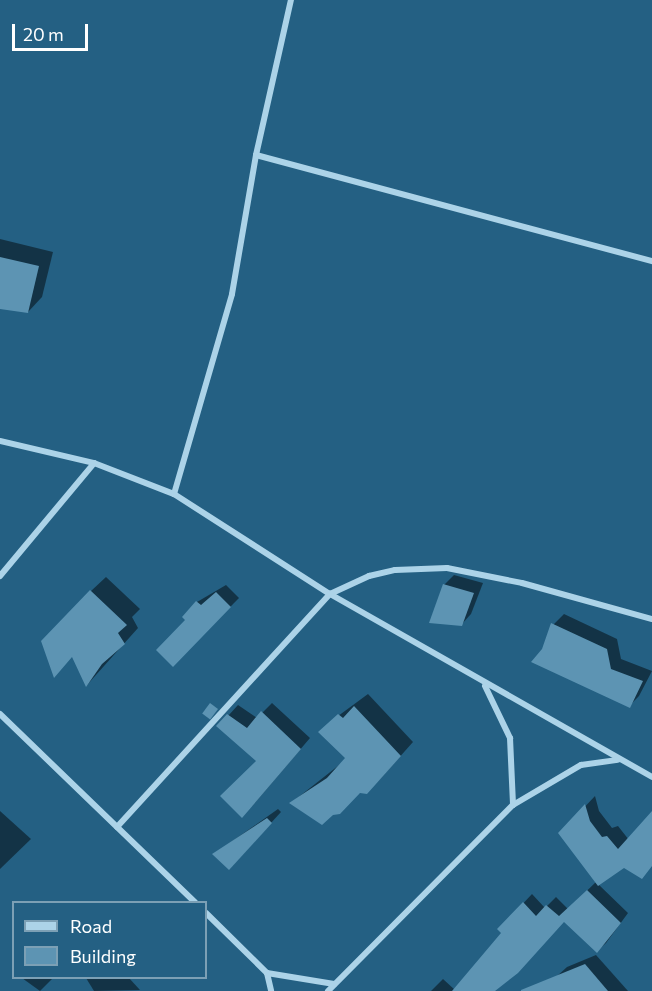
<!DOCTYPE html>
<style>
body{margin:0}
#map{position:relative;width:652px;height:991px;overflow:hidden;background:#246083;font-family:Commissioner,sans-serif}
div>[style]{position:absolute}
[style*='--x']{left:calc(var(--x)*1px);top:calc(var(--y)*1px);width:calc(var(--w)*1px);rotate:calc(var(--a)*1deg)}
.shadow>*{inset:0;background:#0007}
.building>*{inset:0;background:#5d94b3;transform-origin:0 0}
.street>*{height:6px;margin:-3px;padding:0 3px;transform-origin:3px;border-radius:3px;background:#acd3e8}
span{translate:-50% -50%;white-space:nowrap;text-align:center;line-height:1.15;-webkit-text-stroke:5px #246083;paint-order:stroke}
.legend{position:absolute;left:12px;top:901px;width:195px;height:78px;box-sizing:border-box;background:#246083;border:2px solid #7ca0b5;margin:0;padding:8px 10px;list-style:none;font-size:18px;color:#fff}
.legend li{display:flex;align-items:center;gap:12px;height:30px}
.legend b{width:30px;border:2px solid #7ca0b5}
.scale{position:absolute;left:12px;top:24px;width:76px;height:27px;box-sizing:border-box;border:3px solid #fff;border-top:0;padding-left:8px;font-size:18px;line-height:21px;white-space:nowrap;color:#fff;-webkit-text-stroke:4px #246083;paint-order:stroke}
</style>
<div id="map">
<div class="shadow">
<div style="clip-path:polygon(0 239px,53px 252px,42px 297px,28px 312px,0 306px)"></div>
<div style="clip-path:polygon(454px 575px,483px 583px,471px 614px,461px 625px,444px 585px)"></div>
<div style="clip-path:polygon(106px 577px,140px 609px,132px 617px,138px 628px,87px 685px,91px 591px)"></div>
<div style="clip-path:polygon(226px 585px,239px 598px,173px 665px,197px 602px)"></div>
<div style="clip-path:polygon(564px 614px,617px 639px,621px 659px,652px 671px,639px 696px,629px 706px,543px 650px,554px 624px)"></div>
<div style="clip-path:polygon(368px 694px,413px 742px,380px 779px,360px 791px,291px 803px,348px 758px,334px 719px)"></div>
<div style="clip-path:polygon(272px 703px,310px 738px,252px 806px,258px 761px,228px 716px,238px 705px,257px 718px)"></div>
<div style="clip-path:polygon(595px 796px,599px 811px,612px 828px,618px 826px,629px 840px,652px 813px,652px 866px,624px 866px,598px 884px,628px 913px,606px 943px,597px 951px,564px 920px,493px 991px,431px 991px,443px 979px,455px 990px,503px 933px,499px 929px,532px 894px,545px 908px,556px 897px,568px 909px,597px 881px,560px 833px)"></div>
<div style="clip-path:polygon(278px 809px,281px 812px,239px 858px,214px 854px)"></div>
<div style="clip-path:polygon(0 811px,31px 839px,0 869px)"></div>
<div style="clip-path:polygon(596px 955px,628px 991px,557px 991px,556px 977px,567px 967px)"></div>
<div style="clip-path:polygon(22px 978px,53px 978px,40px 991px)"></div>
<div style="clip-path:polygon(86px 978px,129px 978px,140px 990px,94px 991px)"></div>
</div>
<div class="building">
<div style="clip-path:polygon(0 257px,39px 266px,28px 313px,0 309px)"></div>
<div style="clip-path:polygon(443px 584px,474px 593px,462px 626px,429px 623px)"></div>
<div style="clip-path:polygon(90px 590px,127px 625px,118px 633px,125px 644px,102px 664px,86px 687px,72px 657px,54px 678px,41px 641px)"></div>
<div style="clip-path:polygon(216px 592px,231px 607px,173px 667px,156px 650px,185px 620px,182px 617px,196px 601px,201px 605px)"></div>
<div style="clip-path:polygon(551px 623px,607px 649px,611px 669px,643px 681px,630px 708px,531px 662px,542px 649px)"></div>
<div style="left:210px;top:703px;width:10px;height:13px;rotate:37deg"></div>
<div style="clip-path:polygon(354px 706px,401px 756px,367px 794px,360px 793px,340px 814px,333px 815px,322px 825px,289px 803px,327px 778px,345px 758px,318px 732px,338px 714px,343px 718px)"></div>
<div style="clip-path:polygon(261px 711px,301px 749px,242px 818px,220px 796px,256px 761px,216px 726px,227px 714px,247px 728px)"></div>
<div style="clip-path:polygon(585px 804px,590px 821px,602px 837px,607px 836px,618px 849px,652px 811px,652px 866px,642px 879px,624px 868px,598px 886px,558px 833px)"></div>
<div style="clip-path:polygon(267px 818px,272px 823px,229px 870px,212px 854px)"></div>
<div style="clip-path:polygon(587px 890px,621px 923px,597px 953px,564px 922px,518px 973px,495px 991px,452px 991px,501px 933px,497px 929px,523px 902px,536px 916px,546px 905px,559px 916px)"></div>
<div style="clip-path:polygon(585px 964px,608px 991px,521px 991px,521px 990px)"></div>
</div>
<div class="street">
<div style="--x:256;--y:155;--w:410;--a:15"></div>
<div style="--x:0;--y:441;--w:97;--a:13.2"></div>
<div style="--x:94;--y:463;--w:86;--a:21.2"></div>
<div style="--x:174;--y:494;--w:185;--a:32.7"></div>
<div style="--x:330;--y:594;--w:370;--a:29.6"></div>
<div style="--x:174;--y:494;--w:208;--a:-73.8"></div>
<div style="--x:232;--y:294;--w:141;--a:-80.2"></div>
<div style="--x:256;--y:155;--w:159;--a:-77.3"></div>
<div style="--x:0;--y:576;--w:147;--a:-50.2"></div>
<div style="--x:485;--y:686;--w:58;--a:64.3"></div>
<div style="--x:510;--y:738;--w:67;--a:87.4"></div>
<div style="--x:0;--y:714;--w:271;--a:44"></div>
<div style="--x:117;--y:827;--w:316;--a:-47.6"></div>
<div style="--x:330;--y:594;--w:43;--a:-24.8"></div>
<div style="--x:369;--y:576;--w:27;--a:-13"></div>
<div style="--x:395;--y:570;--w:52;--a:-2.2"></div>
<div style="--x:447;--y:568;--w:76;--a:11.3"></div>
<div style="--x:522;--y:583;--w:135;--a:15.5"></div>
<div style="--x:206;--y:913;--w:86;--a:44.5"></div>
<div style="--x:267;--y:973;--w:68;--a:9.3"></div>
<div style="--x:267;--y:973;--w:18;--a:77"></div>
<div style="--x:328;--y:991;--w:262;--a:-45.2"></div>
<div style="--x:513;--y:805;--w:79;--a:-30.5"></div>
<div style="--x:581;--y:765;--w:37;--a:-8"></div>
</div>
<ul class="legend">
<li><b style="height:8px;background:#acd3e8"></b>Road</li>
<li><b style="height:16px;background:#5d94b3"></b>Building</li>
</ul>
<div class="scale">20 m</div>
</div>
